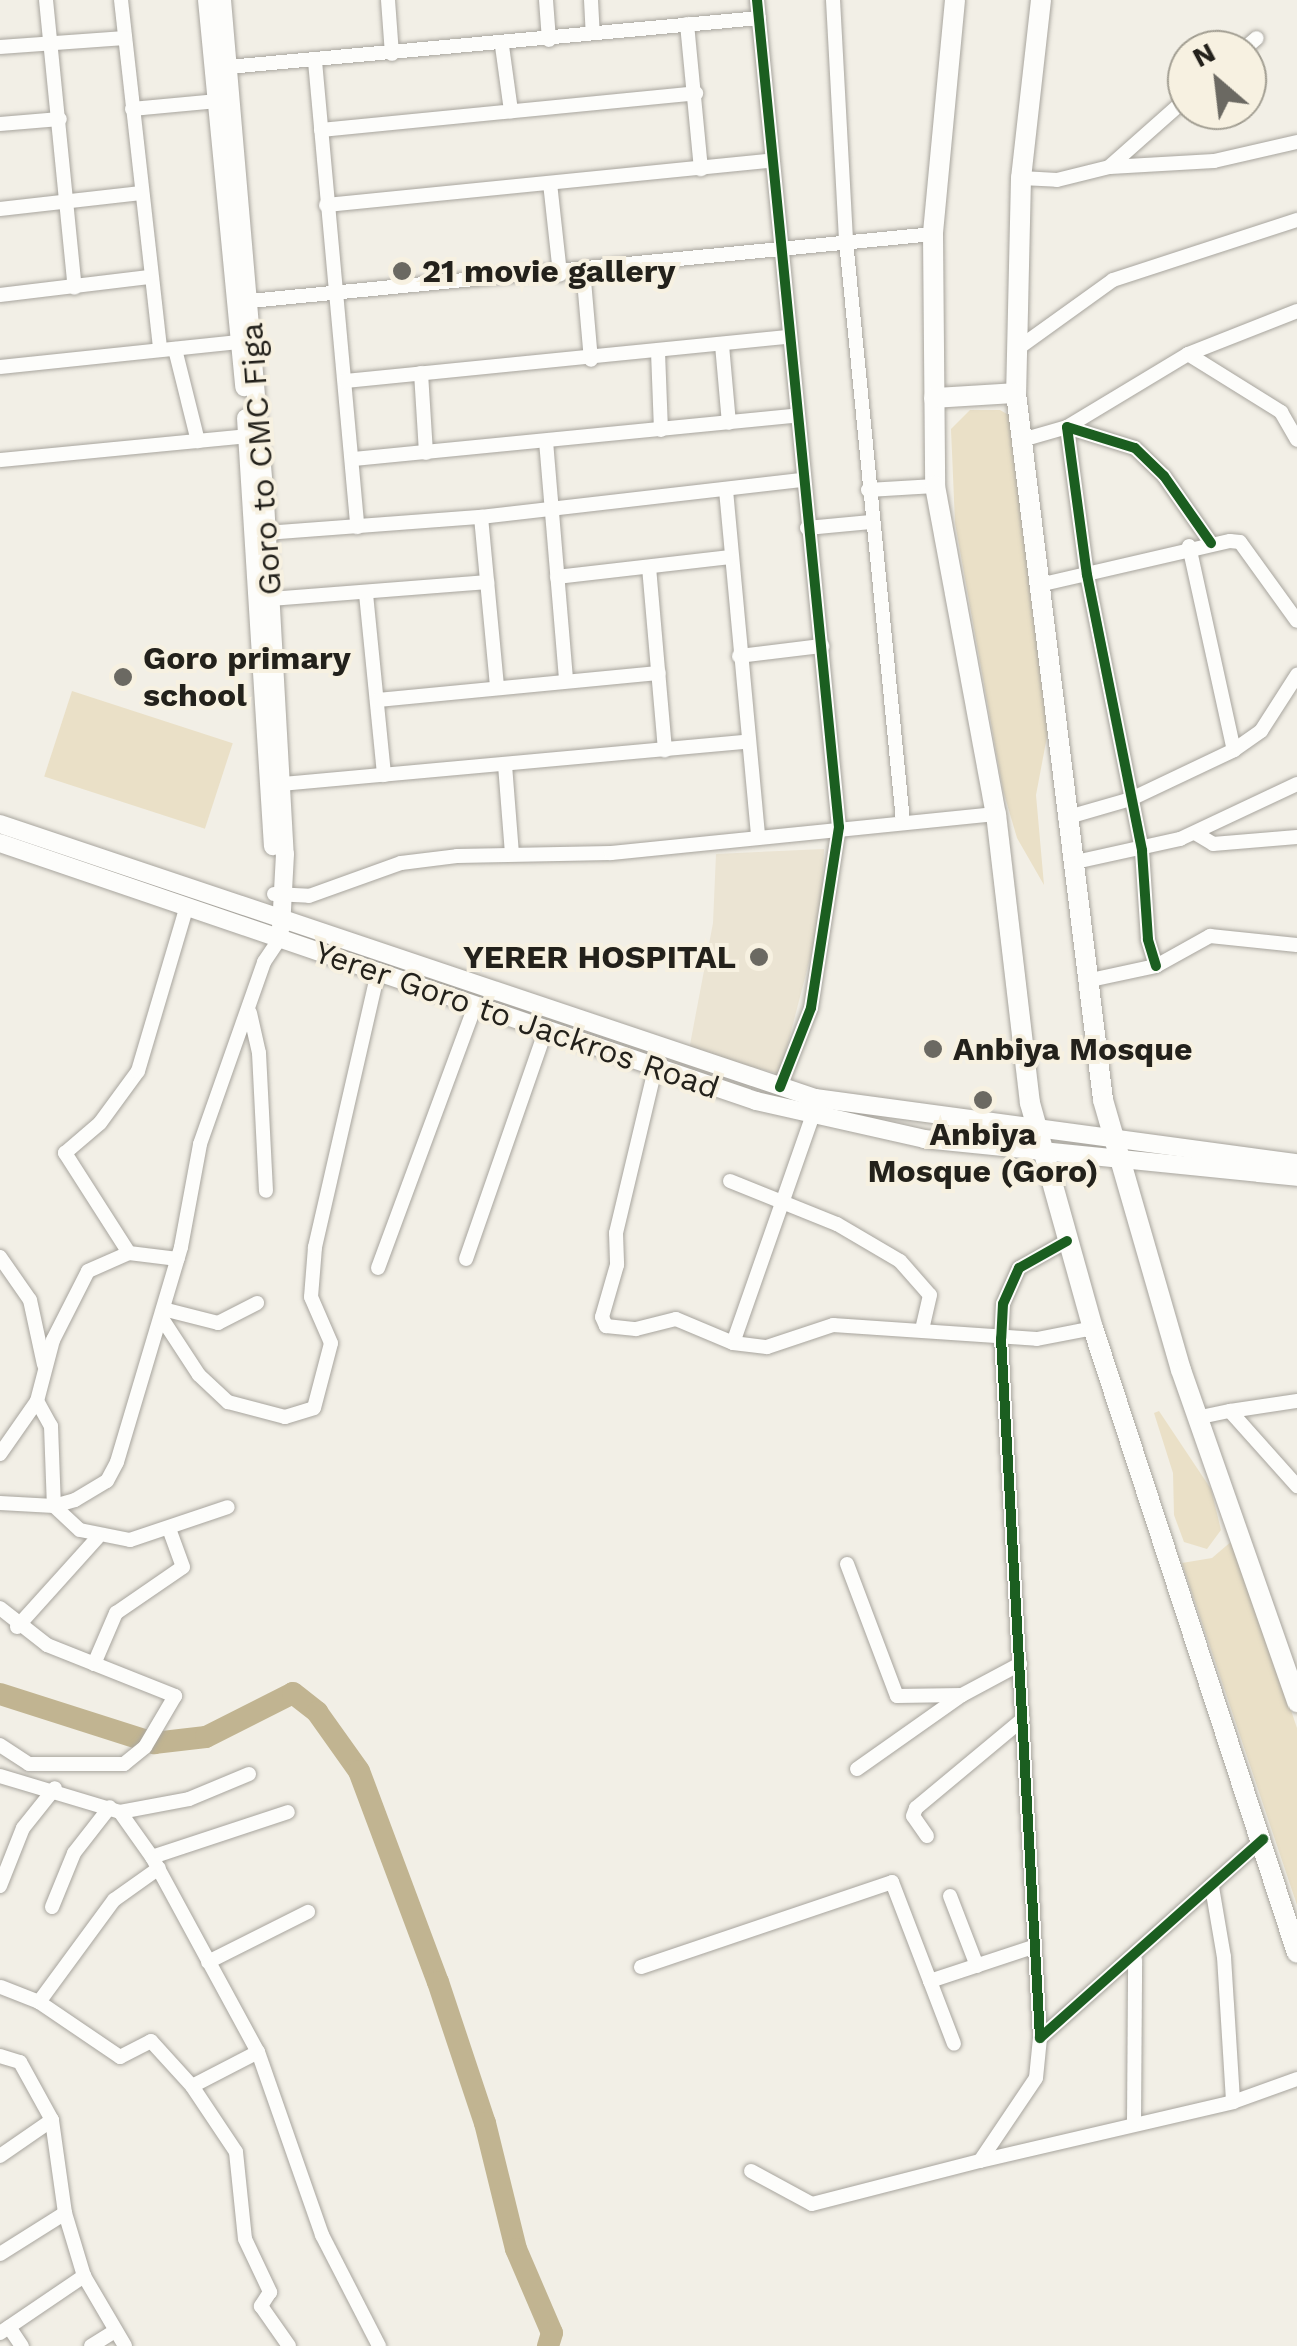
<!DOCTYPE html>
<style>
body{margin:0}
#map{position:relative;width:1297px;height:2346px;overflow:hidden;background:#f2efe6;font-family:"Work Sans",sans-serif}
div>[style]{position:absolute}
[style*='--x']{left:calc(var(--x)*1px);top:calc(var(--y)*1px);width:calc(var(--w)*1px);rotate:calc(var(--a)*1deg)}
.built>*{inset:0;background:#ebe4d3}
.green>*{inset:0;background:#eae0c7;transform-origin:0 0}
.river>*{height:22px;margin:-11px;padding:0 11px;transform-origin:11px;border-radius:11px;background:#c1b491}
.roads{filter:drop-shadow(0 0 2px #a8a59e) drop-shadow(0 0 2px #a8a59e)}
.minor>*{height:14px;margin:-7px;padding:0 7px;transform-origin:7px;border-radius:7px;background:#fdfdfb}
.major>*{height:18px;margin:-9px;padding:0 9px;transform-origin:9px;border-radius:9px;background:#fdfdfb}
.highway>*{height:20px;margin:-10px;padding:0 10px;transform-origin:10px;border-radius:10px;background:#fdfdfb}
.cycleway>*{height:10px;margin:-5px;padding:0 5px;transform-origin:5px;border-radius:5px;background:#1b5e20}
.dots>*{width:28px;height:28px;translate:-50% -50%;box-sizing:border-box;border:5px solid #f7f1e1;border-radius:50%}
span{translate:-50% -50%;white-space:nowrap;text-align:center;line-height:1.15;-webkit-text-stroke:8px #f7f1e1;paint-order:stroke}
.poi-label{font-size:32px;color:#23211b;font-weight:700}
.left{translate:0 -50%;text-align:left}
.right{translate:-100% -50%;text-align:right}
.street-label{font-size:32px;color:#23211b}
.north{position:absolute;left:1167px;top:30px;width:100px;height:100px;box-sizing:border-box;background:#f7f1e1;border:2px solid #a29e92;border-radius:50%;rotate:332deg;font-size:28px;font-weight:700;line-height:40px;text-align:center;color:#23211b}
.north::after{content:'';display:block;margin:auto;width:35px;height:45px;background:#6b6962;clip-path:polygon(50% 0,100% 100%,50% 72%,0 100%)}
</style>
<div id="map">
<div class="built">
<div style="clip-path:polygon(824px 849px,821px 916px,780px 1074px,689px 1050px,713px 923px,716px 854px)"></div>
</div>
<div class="green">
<div style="clip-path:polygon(970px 410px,1000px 410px,1014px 418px,1049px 726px,1036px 795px,1044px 885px,1017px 838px,1003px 790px,955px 523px,951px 429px)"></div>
<div style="left:72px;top:691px;width:169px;height:90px;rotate:18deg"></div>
<div style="clip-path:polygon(1159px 1411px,1211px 1489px,1221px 1530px,1207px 1549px,1184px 1542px,1174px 1515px,1173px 1473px,1154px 1413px)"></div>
<div style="clip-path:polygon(1233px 1540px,1297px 1728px,1297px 1905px,1182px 1563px,1212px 1558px)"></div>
</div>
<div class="river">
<div style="--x:0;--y:1694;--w:162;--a:17.7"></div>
<div style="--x:154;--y:1743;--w:52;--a:-6.6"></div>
<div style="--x:206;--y:1737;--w:97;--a:-26.8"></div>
<div style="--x:293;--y:1693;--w:31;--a:38"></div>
<div style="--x:317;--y:1712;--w:72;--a:54.6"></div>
<div style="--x:359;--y:1771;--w:225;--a:69.5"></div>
<div style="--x:438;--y:1982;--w:149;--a:71.6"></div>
<div style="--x:485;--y:2123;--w:130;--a:76.2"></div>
<div style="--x:516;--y:2249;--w:91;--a:66.8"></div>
<div style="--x:552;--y:2333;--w:14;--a:107"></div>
</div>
<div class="roads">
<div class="minor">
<div style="--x:46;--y:0;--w:289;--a:84.3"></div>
<div style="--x:121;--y:0;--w:352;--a:83.6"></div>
<div style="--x:388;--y:0;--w:54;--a:85.8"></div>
<div style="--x:546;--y:0;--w:40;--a:85.7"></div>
<div style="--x:591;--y:0;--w:33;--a:87"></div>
<div style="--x:757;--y:0;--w:831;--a:84.34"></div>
<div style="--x:839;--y:827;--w:183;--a:98.8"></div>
<div style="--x:811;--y:1008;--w:85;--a:111.4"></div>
<div style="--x:833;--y:0;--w:241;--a:86.9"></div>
<div style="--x:846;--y:241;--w:583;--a:84.39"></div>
<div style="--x:687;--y:24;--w:146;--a:84.5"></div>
<div style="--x:502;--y:46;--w:66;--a:82.1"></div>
<div style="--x:0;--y:47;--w:125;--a:-4.1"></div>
<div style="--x:1243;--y:50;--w:18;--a:-41"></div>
<div style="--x:315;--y:61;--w:468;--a:84.8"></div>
<div style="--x:228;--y:67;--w:533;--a:-5.27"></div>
<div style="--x:132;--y:109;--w:86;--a:-5.3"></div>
<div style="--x:0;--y:124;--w:60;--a:-4.8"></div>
<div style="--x:321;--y:130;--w:377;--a:-5.6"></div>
<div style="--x:1110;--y:167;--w:104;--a:-3.3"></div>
<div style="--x:1214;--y:161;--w:85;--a:-12.9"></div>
<div style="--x:1021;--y:178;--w:36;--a:3"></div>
<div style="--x:1057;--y:180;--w:54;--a:-14"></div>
<div style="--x:1109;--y:167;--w:104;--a:-41.5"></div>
<div style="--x:550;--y:183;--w:92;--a:83.7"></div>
<div style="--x:326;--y:205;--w:446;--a:-5.7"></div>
<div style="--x:0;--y:209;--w:142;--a:-6.5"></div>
<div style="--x:583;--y:269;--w:91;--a:85"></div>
<div style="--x:0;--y:295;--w:150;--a:-6.9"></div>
<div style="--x:250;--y:301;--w:686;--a:-5.6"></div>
<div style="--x:722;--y:345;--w:78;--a:84.9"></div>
<div style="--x:175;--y:349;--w:95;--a:76"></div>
<div style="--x:1017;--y:349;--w:118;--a:-35.7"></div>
<div style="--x:1113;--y:280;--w:194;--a:-18.1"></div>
<div style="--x:658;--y:352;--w:78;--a:87.8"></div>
<div style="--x:1188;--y:354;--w:110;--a:31.9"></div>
<div style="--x:1281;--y:412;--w:32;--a:60"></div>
<div style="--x:0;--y:367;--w:240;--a:-6"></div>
<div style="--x:421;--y:373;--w:80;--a:86.4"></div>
<div style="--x:345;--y:381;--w:445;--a:-5.7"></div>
<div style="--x:1022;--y:440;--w:47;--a:-16.1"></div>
<div style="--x:1067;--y:427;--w:141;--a:-31.1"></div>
<div style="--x:1188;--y:354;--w:117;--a:-21.5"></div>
<div style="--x:546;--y:441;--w:240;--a:85.2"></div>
<div style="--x:353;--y:459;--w:444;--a:-5.6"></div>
<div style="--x:0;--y:460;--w:248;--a:-5.5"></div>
<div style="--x:726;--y:490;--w:349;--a:84.7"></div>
<div style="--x:868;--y:490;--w:67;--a:-3.4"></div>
<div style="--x:481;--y:517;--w:170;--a:84.6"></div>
<div style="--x:807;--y:528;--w:64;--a:-5.4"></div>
<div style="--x:266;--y:533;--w:216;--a:-4.3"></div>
<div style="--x:481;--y:517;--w:324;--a:-6.6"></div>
<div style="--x:1189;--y:546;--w:209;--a:77.6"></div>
<div style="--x:1234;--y:750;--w:33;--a:-35"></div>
<div style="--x:1261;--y:731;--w:67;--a:-57.3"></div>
<div style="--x:649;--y:567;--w:184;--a:85"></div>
<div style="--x:557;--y:577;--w:174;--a:-6.6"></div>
<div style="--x:1039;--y:585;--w:196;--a:-13"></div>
<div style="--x:1230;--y:541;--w:10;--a:6"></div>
<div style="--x:1240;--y:542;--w:97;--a:54.2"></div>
<div style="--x:366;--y:594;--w:182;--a:84.3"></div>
<div style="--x:271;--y:599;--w:217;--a:-4.5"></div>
<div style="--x:739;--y:656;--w:84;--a:-6.9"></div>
<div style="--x:377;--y:700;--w:283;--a:-5.5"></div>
<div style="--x:505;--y:765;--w:89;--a:85.5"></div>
<div style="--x:282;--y:784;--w:467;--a:-5.2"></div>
<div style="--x:1065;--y:818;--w:69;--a:-16.1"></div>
<div style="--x:1131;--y:799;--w:114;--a:-25.4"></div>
<div style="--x:1195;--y:833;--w:21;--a:31"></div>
<div style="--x:1213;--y:844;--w:84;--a:-4.8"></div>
<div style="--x:1071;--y:863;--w:112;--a:-12.4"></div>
<div style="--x:1180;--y:839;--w:129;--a:-25.2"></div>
<div style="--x:274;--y:894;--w:35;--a:3"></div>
<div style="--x:309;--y:896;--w:98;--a:-19.7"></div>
<div style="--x:401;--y:863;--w:56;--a:-7.1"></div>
<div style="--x:457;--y:856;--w:154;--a:-1.1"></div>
<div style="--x:611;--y:853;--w:387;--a:-5.8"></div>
<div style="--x:1156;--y:966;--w:28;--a:-107"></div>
<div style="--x:1148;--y:939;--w:89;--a:-93.9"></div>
<div style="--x:1142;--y:850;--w:280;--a:-101.3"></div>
<div style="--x:1087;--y:575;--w:149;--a:-97.7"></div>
<div style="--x:1067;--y:427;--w:71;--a:17.2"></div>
<div style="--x:1135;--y:448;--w:40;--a:44"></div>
<div style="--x:1164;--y:476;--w:82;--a:55"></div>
<div style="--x:1086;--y:981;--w:72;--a:-12.1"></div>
<div style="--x:1156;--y:966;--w:62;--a:-29.1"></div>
<div style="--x:1210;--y:936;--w:87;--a:5.9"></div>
<div style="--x:250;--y:1013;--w:41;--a:77.3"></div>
<div style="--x:259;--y:1053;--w:138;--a:87.1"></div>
<div style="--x:656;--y:1065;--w:173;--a:103.4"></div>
<div style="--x:616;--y:1233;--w:32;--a:88"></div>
<div style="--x:617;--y:1265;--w:54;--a:106.1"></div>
<div style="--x:602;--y:1317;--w:10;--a:66"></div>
<div style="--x:606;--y:1326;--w:30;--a:6"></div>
<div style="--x:636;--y:1329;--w:41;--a:-14"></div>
<div style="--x:676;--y:1319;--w:62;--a:22.8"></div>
<div style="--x:733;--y:1343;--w:34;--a:7"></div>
<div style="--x:767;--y:1347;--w:70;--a:-18.4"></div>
<div style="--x:833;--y:1325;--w:204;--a:3.9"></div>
<div style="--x:1037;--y:1339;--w:57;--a:-11.1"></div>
<div style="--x:730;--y:1181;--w:115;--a:21.9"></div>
<div style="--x:837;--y:1224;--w:73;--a:30.4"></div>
<div style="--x:900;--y:1261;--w:45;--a:48.6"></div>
<div style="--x:930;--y:1295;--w:36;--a:103"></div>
<div style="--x:1067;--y:1241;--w:55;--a:150.6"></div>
<div style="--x:1019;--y:1268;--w:39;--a:114"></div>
<div style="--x:1003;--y:1304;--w:34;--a:93"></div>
<div style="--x:1001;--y:1338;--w:701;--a:86.81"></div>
<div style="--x:1040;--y:2038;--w:299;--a:-41.7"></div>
<div style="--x:129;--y:1253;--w:119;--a:-122.6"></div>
<div style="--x:65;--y:1153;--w:46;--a:-40.6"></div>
<div style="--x:100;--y:1123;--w:64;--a:-53.8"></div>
<div style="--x:138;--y:1071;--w:169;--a:-73.5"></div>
<div style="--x:0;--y:1257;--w:52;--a:55.1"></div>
<div style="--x:30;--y:1300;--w:66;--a:77.8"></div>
<div style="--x:466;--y:1259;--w:244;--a:-70.8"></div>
<div style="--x:378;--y:1268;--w:279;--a:-69.7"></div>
<div style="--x:163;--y:1309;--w:57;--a:14.3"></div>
<div style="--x:218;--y:1323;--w:44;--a:-27.1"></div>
<div style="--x:161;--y:1317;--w:69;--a:56.8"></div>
<div style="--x:199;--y:1375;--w:40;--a:43"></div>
<div style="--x:228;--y:1402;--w:59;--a:14.7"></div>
<div style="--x:285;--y:1417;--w:30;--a:-17"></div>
<div style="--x:314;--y:1408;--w:67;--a:-75.3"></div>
<div style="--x:331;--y:1343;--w:50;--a:-113.5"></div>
<div style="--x:311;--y:1297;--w:50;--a:-85.4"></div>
<div style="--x:315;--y:1247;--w:282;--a:-77.1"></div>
<div style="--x:733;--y:1343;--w:242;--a:-70.7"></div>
<div style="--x:37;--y:1401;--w:29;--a:61"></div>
<div style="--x:51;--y:1426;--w:80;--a:87.9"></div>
<div style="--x:54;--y:1506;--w:35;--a:43"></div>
<div style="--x:80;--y:1530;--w:51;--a:11.3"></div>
<div style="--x:130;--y:1540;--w:103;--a:-18.6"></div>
<div style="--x:1230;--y:1411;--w:68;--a:-8.5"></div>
<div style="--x:1196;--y:1418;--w:35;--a:-12"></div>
<div style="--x:1230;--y:1411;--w:101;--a:48.2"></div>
<div style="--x:0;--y:1454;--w:65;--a:-55.1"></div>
<div style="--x:37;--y:1401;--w:63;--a:-75.3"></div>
<div style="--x:53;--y:1340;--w:77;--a:-63.1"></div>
<div style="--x:88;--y:1271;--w:45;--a:-23.7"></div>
<div style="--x:129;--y:1253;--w:49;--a:7"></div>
<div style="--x:0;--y:1503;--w:54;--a:3.2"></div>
<div style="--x:54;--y:1506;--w:22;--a:-16"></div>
<div style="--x:75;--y:1500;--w:37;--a:-31"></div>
<div style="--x:107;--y:1481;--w:21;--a:-62"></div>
<div style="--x:117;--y:1462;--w:224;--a:-73.4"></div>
<div style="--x:181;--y:1247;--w:105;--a:-79.5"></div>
<div style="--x:200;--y:1144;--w:193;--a:-70.6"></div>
<div style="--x:264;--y:962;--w:27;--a:-56"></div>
<div style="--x:847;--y:1564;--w:141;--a:69.3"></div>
<div style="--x:897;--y:1696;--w:65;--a:-0.9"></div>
<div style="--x:0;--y:1608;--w:60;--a:38.2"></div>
<div style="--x:47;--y:1645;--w:138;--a:21.7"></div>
<div style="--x:175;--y:1696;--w:59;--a:120.5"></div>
<div style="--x:145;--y:1747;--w:27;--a:141"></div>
<div style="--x:124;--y:1764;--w:95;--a:180"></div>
<div style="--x:29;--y:1764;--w:35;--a:-147"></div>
<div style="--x:17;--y:1627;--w:120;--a:-48"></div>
<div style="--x:94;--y:1664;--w:56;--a:-66.7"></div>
<div style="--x:116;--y:1613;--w:81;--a:-34.5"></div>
<div style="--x:183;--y:1567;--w:38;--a:-110"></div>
<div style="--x:857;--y:1769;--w:128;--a:-35.2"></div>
<div style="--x:962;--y:1695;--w:66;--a:-28.1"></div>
<div style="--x:0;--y:1776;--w:125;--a:16.7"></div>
<div style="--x:120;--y:1812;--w:55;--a:54.6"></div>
<div style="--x:152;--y:1857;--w:222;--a:61.5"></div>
<div style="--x:258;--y:2052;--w:194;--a:70.7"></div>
<div style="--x:322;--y:2235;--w:125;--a:62.8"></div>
<div style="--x:120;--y:1812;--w:70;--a:-10.7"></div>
<div style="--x:189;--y:1799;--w:65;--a:-22.6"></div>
<div style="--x:927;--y:1836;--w:24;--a:-125"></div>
<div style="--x:913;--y:1816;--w:9;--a:-69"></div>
<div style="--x:916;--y:1808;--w:139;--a:-39.8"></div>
<div style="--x:152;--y:1857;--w:143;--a:-18.3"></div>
<div style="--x:0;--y:1886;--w:62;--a:-68.4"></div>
<div style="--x:23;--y:1828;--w:51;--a:-51.3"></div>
<div style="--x:1212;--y:1887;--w:71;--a:80.3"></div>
<div style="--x:1224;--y:1957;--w:145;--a:86.4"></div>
<div style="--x:950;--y:1896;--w:75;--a:68.9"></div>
<div style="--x:52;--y:1907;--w:58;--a:-67.8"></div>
<div style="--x:74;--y:1853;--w:58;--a:-52"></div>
<div style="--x:208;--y:1962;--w:112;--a:-26.6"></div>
<div style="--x:641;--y:1967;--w:265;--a:-18.7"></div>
<div style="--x:892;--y:1882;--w:106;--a:69"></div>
<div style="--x:930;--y:1981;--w:108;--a:-18.3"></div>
<div style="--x:930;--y:1981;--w:67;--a:69.1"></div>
<div style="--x:1;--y:1987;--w:41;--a:21.5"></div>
<div style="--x:39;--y:2002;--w:98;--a:34.2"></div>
<div style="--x:120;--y:2057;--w:35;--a:-27"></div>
<div style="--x:151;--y:2041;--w:61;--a:47.7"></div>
<div style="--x:39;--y:2002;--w:127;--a:-53.7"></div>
<div style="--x:114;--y:1900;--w:55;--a:-35.4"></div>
<div style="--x:1040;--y:2038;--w:40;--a:95.7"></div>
<div style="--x:1036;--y:2078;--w:100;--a:124"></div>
<div style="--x:980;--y:2161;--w:260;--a:-13.1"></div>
<div style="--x:1233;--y:2102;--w:68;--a:-19.8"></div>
<div style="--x:258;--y:2052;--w:74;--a:152.7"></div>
<div style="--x:192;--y:2086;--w:79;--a:56.3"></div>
<div style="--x:236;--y:2152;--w:87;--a:84.1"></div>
<div style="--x:245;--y:2239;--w:59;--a:64.7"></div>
<div style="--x:270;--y:2292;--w:17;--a:123"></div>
<div style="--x:261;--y:2306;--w:49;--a:55"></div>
<div style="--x:0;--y:2056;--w:21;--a:17"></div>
<div style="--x:20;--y:2062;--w:66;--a:61.1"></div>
<div style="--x:52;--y:2120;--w:63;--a:145.3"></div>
<div style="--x:1134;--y:2122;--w:162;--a:-89.6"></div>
<div style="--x:751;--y:2171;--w:69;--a:28.4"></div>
<div style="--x:812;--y:2204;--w:173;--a:-14.4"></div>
<div style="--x:0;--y:2254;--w:77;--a:-32.2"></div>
<div style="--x:65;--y:2213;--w:94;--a:-98"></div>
<div style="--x:84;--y:2276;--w:81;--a:59.6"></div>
<div style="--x:9;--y:2327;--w:23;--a:56"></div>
<div style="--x:0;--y:2333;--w:102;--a:-34.2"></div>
<div style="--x:84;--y:2276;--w:66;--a:-106.8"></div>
<div style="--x:91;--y:2346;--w:28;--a:-32"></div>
</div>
<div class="major">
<div style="--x:207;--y:0;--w:389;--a:84.5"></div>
<div style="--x:222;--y:0;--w:503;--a:85.09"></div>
<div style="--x:265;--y:501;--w:354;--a:86.8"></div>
<div style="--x:285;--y:854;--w:73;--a:93.1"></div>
<div style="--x:246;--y:418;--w:429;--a:86.4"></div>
<div style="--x:0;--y:824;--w:860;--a:18.58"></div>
<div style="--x:815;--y:1098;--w:486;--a:7.7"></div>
<div style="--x:0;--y:843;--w:799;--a:18.84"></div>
<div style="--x:756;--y:1101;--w:172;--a:12.7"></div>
<div style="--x:924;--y:1139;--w:375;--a:5.8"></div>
</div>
<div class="highway">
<div style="--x:955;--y:0;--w:235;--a:95.4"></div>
<div style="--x:933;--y:234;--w:252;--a:89.5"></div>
<div style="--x:935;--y:486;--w:334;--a:79.5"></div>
<div style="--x:996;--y:814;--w:291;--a:83.3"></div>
<div style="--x:1030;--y:1103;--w:234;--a:74.4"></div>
<div style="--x:1093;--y:1328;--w:657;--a:71.92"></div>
<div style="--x:1041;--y:0;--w:179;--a:96.4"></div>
<div style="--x:1021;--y:178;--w:215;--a:91.3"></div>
<div style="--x:1016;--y:393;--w:712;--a:82.98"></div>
<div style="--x:1103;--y:1100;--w:281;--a:73.9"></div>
<div style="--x:1181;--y:1370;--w:352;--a:70.7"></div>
<div style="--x:934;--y:398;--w:82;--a:-3.5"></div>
</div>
</div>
<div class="cycleway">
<div style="--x:757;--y:0;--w:831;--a:84.34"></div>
<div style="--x:839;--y:827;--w:183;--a:98.8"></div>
<div style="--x:811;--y:1008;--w:85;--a:111.4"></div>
<div style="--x:1156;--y:966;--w:28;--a:-107"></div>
<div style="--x:1148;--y:939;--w:89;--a:-93.9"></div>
<div style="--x:1142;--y:850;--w:280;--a:-101.3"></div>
<div style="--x:1087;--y:575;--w:149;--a:-97.7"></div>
<div style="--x:1067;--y:427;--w:71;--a:17.2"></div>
<div style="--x:1135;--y:448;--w:40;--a:44"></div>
<div style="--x:1164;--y:476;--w:82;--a:55"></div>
<div style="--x:1067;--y:1241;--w:55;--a:150.6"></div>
<div style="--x:1019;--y:1268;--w:39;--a:114"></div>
<div style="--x:1003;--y:1304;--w:34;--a:93"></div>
<div style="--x:1001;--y:1338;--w:701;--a:86.81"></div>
<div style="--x:1040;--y:2038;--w:299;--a:-41.7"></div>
</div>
<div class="dots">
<div style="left:402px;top:271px;background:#6b6962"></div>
<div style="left:123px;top:677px;background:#6b6962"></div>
<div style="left:759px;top:957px;background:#6b6962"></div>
<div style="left:933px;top:1049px;background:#6b6962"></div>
<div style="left:983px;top:1100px;background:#6b6962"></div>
</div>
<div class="poi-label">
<span class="left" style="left:422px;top:271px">21 movie gallery</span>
<span class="left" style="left:143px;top:677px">Goro primary<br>school</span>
<span class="right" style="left:736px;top:957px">YERER HOSPITAL</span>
<span class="left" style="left:953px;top:1049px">Anbiya Mosque</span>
<span style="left:983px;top:1153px">Anbiya<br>Mosque (Goro)</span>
</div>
<div class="street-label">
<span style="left:261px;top:459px;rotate:-94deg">Goro to CMC Figa</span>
<span style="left:517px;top:1020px;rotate:19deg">Yerer Goro to Jackros Road</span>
</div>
<div class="north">N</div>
</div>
